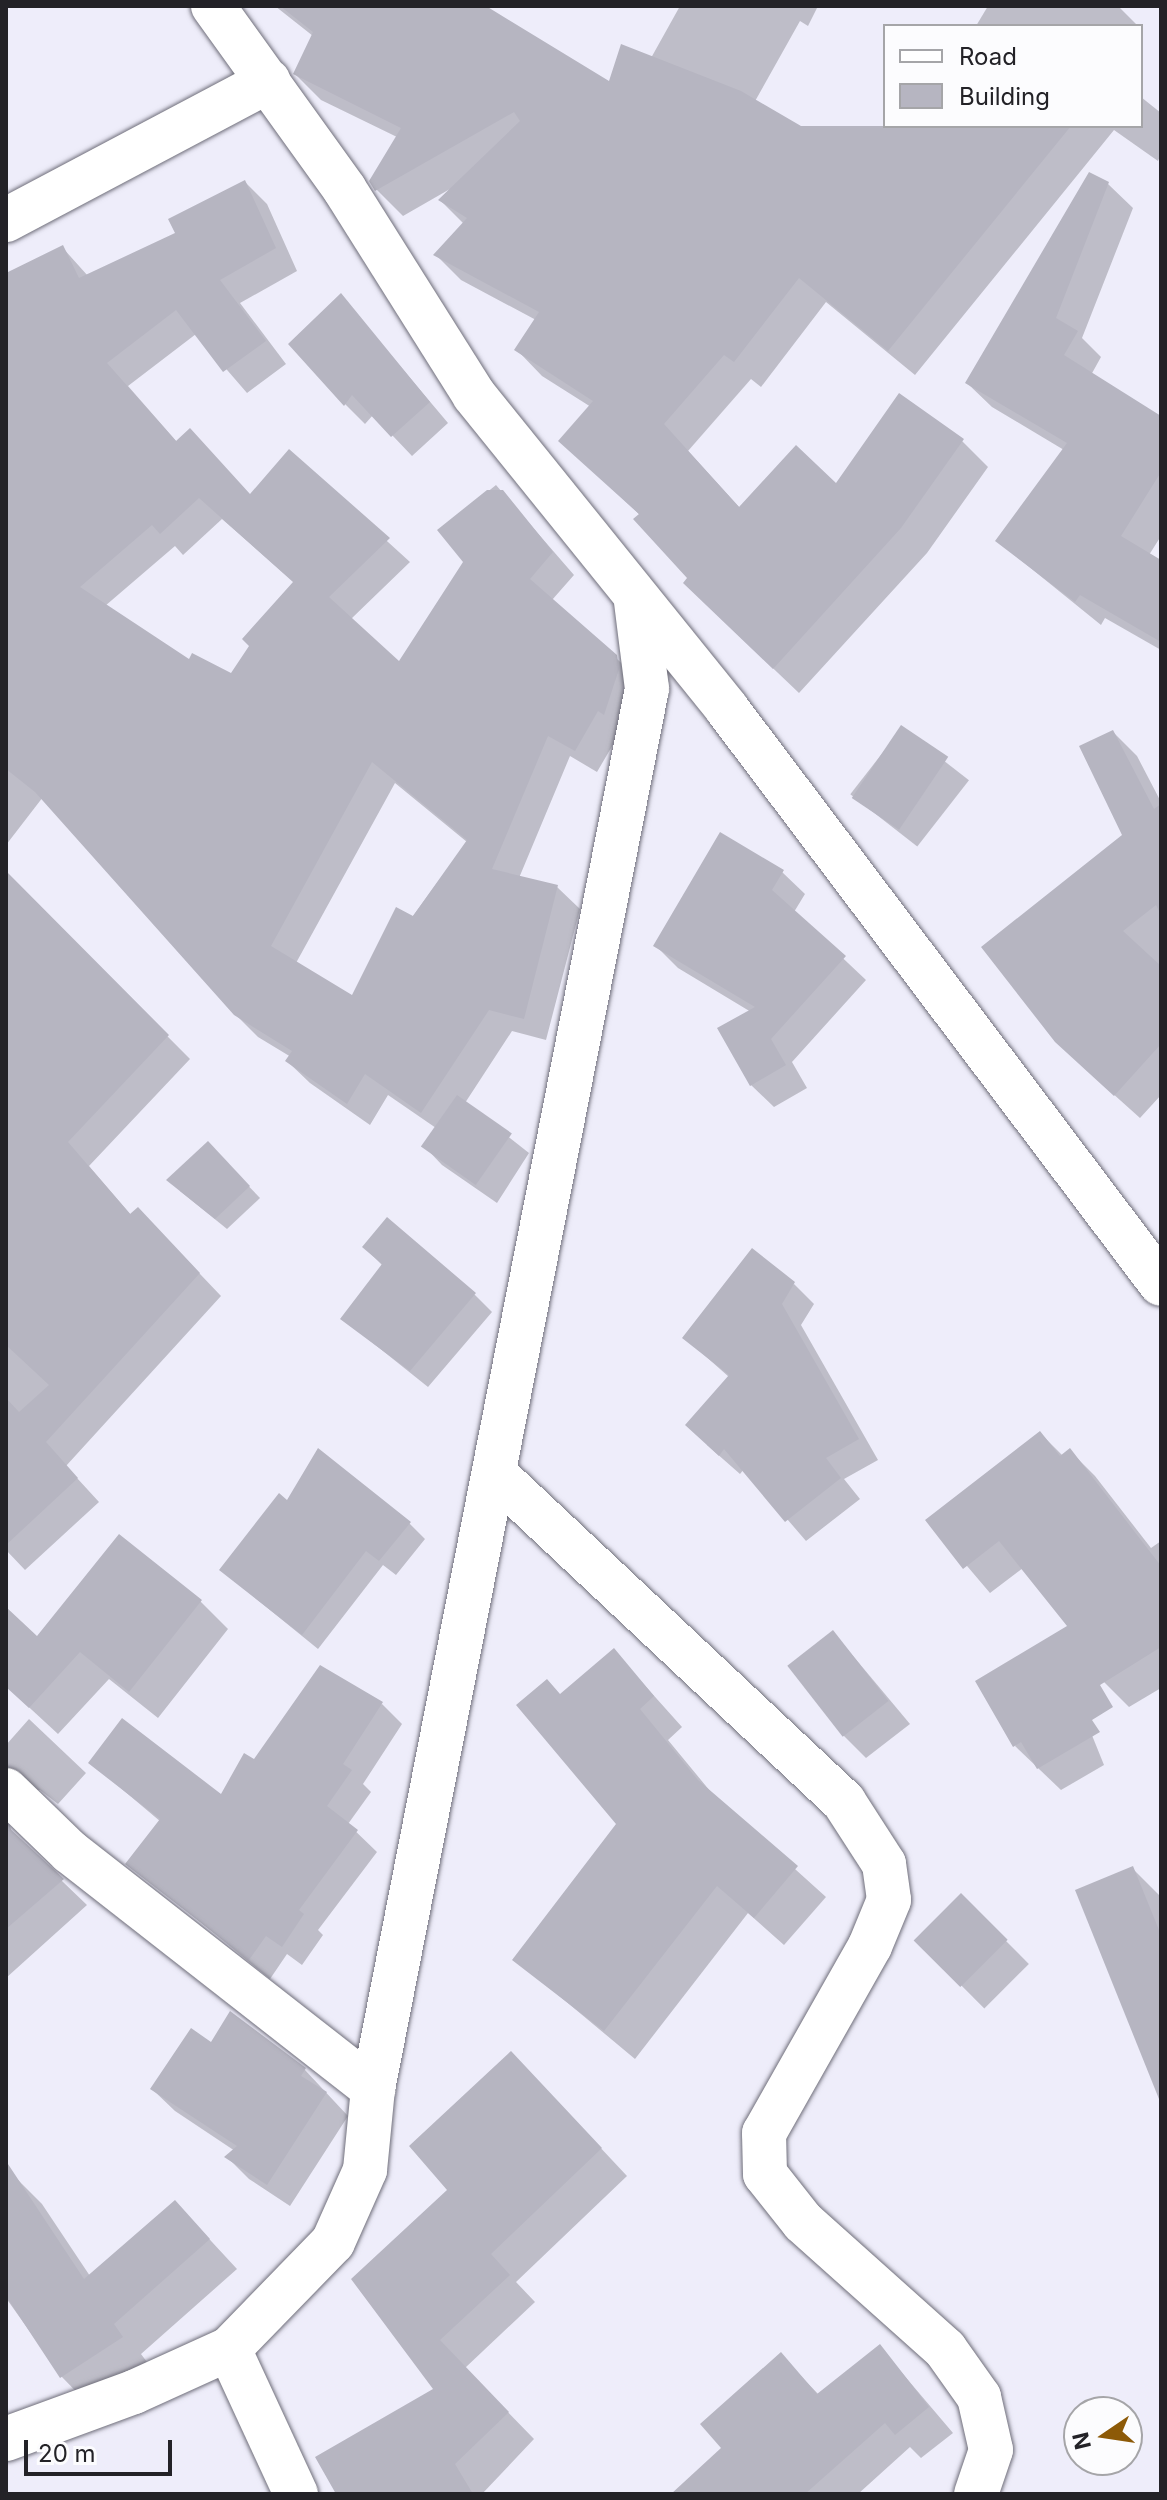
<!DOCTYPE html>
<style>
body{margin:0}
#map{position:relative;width:1167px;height:2500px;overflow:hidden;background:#eeedfa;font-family:Inter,sans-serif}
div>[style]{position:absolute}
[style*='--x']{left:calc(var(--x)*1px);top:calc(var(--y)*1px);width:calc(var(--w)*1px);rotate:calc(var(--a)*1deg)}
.shadow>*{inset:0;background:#0003;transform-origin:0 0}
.building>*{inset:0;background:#b6b5c1;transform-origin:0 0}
.roads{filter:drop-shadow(0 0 2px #6f6e7a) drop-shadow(0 0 2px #6f6e7a)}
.minor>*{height:44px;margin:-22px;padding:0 22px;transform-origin:22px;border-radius:22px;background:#fff}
span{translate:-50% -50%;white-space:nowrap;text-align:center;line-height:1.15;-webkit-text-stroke:7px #fcfcfe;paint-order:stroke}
.frame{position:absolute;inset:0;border:8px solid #232227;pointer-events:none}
.legend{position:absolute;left:883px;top:24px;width:260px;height:104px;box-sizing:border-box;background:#fcfcfe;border:2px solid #a5a5a8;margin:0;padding:10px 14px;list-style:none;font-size:24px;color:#232227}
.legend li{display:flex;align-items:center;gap:16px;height:40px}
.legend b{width:40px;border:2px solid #a5a5a8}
.north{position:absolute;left:1063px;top:2396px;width:80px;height:80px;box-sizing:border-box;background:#fcfcfe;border:2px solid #a5a5a8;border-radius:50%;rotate:257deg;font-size:22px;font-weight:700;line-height:32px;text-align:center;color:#232227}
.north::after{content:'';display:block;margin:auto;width:28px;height:36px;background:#8d5a08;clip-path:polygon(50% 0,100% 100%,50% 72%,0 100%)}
.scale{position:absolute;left:24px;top:2440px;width:148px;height:36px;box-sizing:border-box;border:4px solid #232227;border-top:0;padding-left:10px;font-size:24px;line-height:28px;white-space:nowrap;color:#232227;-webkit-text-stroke:6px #fcfcfe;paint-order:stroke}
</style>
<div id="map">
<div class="shadow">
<div style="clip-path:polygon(275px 6px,482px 6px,610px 84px,651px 58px,680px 6px,818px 6px,808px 26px,800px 21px,754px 103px,892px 175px,920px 126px,1141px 126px,1141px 97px,1161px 113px,1161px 154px,1158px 161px,1114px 130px,915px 375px,826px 302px,761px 387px,751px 379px,688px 451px,740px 508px,836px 486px,962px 441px,988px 467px,927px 553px,799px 693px,711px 609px,640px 515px,561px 441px,591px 407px,542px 376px,517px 350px,536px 320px,461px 280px,436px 255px,464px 224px,440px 200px,450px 189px,403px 216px,377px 190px,371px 181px,397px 137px,321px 100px,295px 74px,313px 36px)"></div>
<div style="clip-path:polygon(988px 6px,1118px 6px,1138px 26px,976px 26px)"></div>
<div style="clip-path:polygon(evenodd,245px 182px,267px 204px,297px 271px,240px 303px,286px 364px,247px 393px,196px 334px,128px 386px,177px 442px,251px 496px,289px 452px,410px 562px,351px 619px,399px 664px,488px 564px,450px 522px,496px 485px,574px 575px,552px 600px,639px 679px,621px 731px,597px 772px,570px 756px,519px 878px,557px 887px,580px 909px,546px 1040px,512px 1031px,465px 1103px,529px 1153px,497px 1203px,442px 1165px,424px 1146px,436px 1128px,388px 1095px,370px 1125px,310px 1083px,287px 1061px,291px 1057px,258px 1037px,235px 1014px,43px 797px,6px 845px,6px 275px,62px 247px,88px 276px,178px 234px,245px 182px,222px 519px,295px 583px,232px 676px,189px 662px,105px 606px,175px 546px,183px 555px,222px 519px,245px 182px,395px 783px,467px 842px,353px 998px,296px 963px,395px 783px)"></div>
<div style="clip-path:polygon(1108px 184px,1133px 208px,1082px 338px,1101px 357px,1091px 375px,1161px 419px,1161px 536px,1149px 555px,1161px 562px,1161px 650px,1105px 618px,1101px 625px,997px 541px,1064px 450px,992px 407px,967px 383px)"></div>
<div style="clip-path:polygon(341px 296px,448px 423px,412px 456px,373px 415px,365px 424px,345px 404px)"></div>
<div style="left:902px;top:728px;width:85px;height:84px;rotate:38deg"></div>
<div style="clip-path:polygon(1113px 732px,1137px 756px,1161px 802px,1161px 1095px,1140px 1118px,1082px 1066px,1125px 835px)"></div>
<div style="clip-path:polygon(782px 872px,805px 894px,794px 912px,866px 980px,792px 1062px,807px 1088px,774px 1107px,751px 1085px,751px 1012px,678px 968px,656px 946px)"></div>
<div style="clip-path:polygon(6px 874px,190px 1059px,89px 1166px,132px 1216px,160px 1232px,221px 1296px,66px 1466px,99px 1502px,25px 1570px,6px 1550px)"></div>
<div style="clip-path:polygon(208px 1144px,260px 1198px,227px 1229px,180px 1191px)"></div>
<div style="clip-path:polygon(364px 1247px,475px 1295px,492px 1312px,428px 1387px,343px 1319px,383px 1266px)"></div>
<div style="clip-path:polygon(794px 1284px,814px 1304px,801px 1325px,878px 1460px,844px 1479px,860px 1499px,806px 1541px,744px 1469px,740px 1474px,707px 1445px,729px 1377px,685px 1338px)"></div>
<div style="clip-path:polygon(1040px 1433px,1063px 1456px,1070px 1451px,1095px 1476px,1151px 1548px,1161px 1541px,1161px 1688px,1129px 1707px,1104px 1682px,1072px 1630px,1023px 1568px,990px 1593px,928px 1520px)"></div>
<div style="clip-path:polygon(288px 1503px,409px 1523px,425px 1539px,396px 1575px,383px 1565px,318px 1649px,221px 1570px)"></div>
<div style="clip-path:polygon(200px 1601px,228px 1629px,158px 1718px,109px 1679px,58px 1734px,6px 1686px,6px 1609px,37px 1638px)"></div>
<div style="clip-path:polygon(833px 1632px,910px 1724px,866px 1758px,844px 1736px)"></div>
<div style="clip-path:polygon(614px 1651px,682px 1727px,668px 1740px,715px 1797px,826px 1897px,784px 1945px,748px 1913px,635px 2059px,515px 1959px,618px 1824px,561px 1695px)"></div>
<div style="clip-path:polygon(1064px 1666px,1104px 1765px,1061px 1790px,1015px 1746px)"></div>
<div style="clip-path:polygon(382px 1704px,402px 1724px,363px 1784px,371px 1792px,348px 1824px,377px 1852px,318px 1930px,323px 1935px,302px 1965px,287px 1954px,270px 1979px,128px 1863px,161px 1822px,91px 1763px,221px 1797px,255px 1762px)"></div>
<div style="clip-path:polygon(29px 1719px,86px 1773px,58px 1804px,40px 1790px,25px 1790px,6px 1810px,6px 1745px)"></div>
<div style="clip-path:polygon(6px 1812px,12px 1833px,87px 1905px,6px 1978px)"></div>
<div style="clip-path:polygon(1133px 1869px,1161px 1897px,1161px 2097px,1077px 1891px)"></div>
<div style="left:961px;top:1896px;width:96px;height:63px;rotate:45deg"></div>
<div style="clip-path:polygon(230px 2014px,305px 2070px,348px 2116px,290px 2206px,249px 2179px,227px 2157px,235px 2151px,175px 2111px,152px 2089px,211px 2045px)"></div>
<div style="clip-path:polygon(537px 2080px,627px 2176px,516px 2282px,535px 2302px,465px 2368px,534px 2439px,482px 2494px,338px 2494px,436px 2390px,449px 2191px)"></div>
<div style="clip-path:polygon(14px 2176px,42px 2204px,90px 2276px,175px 2202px,237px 2269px,141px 2354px,150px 2366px,90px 2406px,62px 2377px,6px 2298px,6px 2181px)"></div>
<div style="clip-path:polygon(880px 2347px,953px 2433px,921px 2458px,910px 2447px,858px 2494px,674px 2494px,724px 2449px,781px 2355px,819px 2395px)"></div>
</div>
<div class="building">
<div style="clip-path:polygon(280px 6px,486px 6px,609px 81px,621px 44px,741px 91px,801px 126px,1071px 126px,888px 351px,799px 278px,734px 362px,724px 355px,664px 424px,739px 507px,796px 445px,836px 483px,899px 393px,964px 439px,901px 528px,773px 669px,683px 583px,687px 578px,633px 519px,639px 514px,558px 441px,593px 401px,514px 350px,539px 312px,433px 255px,467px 218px,438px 200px,520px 121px,514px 112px,375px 191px,369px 181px,401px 128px,293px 74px,313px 32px)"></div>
<div style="clip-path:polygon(1089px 172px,1109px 182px,1056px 318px,1078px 331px,1064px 355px,1161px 416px,1161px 472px,1121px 536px,1161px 560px,1161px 642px,1080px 595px,1075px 602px,995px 541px,1067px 443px,965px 383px)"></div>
<div style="clip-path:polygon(evenodd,245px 180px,276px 248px,220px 280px,266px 341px,223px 372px,176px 310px,107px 363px,176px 441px,190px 428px,250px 494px,289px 449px,390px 538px,329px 597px,399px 661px,463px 562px,437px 530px,487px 490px,503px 490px,553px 552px,530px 579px,617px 655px,619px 669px,604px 715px,598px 711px,575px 751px,548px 736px,492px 869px,558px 885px,524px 1019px,489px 1010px,421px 1113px,365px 1074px,347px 1104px,285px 1061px,292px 1051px,234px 1015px,35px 792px,6px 769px,6px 273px,63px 245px,79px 278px,175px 233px,168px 219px,245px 180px,199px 498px,293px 582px,242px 639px,249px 646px,231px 673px,192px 653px,189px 659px,80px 587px,152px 525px,160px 534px,199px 498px,245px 180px,372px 762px,467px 840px,413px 916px,396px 907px,352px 995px,271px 946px,372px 762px)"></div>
<div style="clip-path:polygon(341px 293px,430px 402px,391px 437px,352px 395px,344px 406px,288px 344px)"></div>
<div style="left:901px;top:725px;width:57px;height:88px;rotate:34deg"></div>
<div style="clip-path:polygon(1113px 730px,1154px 809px,1161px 804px,1161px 915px,1156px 905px,1123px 931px,1161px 966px,1161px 1044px,1114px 1096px,1055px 1042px,981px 947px,1122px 835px,1079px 746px)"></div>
<div style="clip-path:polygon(720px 832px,784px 870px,772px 890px,846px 956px,771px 1039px,786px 1065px,750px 1086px,717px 1028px,755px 1007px,653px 946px)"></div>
<div style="clip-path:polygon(6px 871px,169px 1035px,68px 1142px,130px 1214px,138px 1207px,200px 1273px,46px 1442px,78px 1478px,6px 1545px,6px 1398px,19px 1412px,49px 1385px,6px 1345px)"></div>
<div style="left:457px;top:1095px;width:67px;height:63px;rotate:35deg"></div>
<div style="clip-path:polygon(208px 1141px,250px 1186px,215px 1219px,166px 1180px)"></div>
<div style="clip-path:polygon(387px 1217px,476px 1293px,410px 1371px,340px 1319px,382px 1264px,362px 1247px)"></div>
<div style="clip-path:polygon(752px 1248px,795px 1282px,782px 1304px,859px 1439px,826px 1458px,841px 1478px,785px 1522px,724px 1449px,719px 1456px,685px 1425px,729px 1375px,682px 1338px)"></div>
<div style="clip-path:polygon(1040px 1431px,1060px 1456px,1070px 1448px,1161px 1566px,1161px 1647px,1100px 1685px,1113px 1707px,1092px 1720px,1100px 1732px,1037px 1769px,1021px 1742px,1013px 1747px,975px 1681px,1067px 1626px,999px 1541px,963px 1569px,925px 1520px)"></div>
<div style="clip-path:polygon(318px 1448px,411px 1522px,379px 1561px,366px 1551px,302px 1635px,219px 1570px,279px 1493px,287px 1500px)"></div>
<div style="clip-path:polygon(119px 1534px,202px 1600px,129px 1692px,80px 1652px,29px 1708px,6px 1687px,6px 1607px,37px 1636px)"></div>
<div style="left:833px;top:1630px;width:90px;height:58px;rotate:52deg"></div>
<div style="clip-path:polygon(614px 1648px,654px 1696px,640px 1709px,698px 1780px,798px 1866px,754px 1918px,717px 1886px,604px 2031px,512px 1960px,616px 1824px,516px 1705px,547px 1679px,560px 1694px)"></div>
<div style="clip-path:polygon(320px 1665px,383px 1702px,343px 1764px,352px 1770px,327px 1806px,358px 1830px,299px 1910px,304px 1914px,282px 1947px,266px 1936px,249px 1960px,125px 1864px,160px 1819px,88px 1763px,122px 1718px,221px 1794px,244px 1753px,254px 1759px)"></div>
<div style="clip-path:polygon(6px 1825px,64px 1879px,6px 1929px)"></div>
<div style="clip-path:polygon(1133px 1866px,1161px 1935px,1159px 2099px,1075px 1890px)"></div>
<div style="left:961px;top:1893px;width:66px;height:67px;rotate:45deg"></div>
<div style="clip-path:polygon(230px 2011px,306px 2068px,301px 2076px,327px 2092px,267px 2185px,224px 2157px,237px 2146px,150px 2089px,191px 2028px,211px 2042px)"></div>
<div style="clip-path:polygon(511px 2051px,602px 2148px,491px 2254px,510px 2275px,440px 2340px,509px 2412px,455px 2464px,473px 2494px,336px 2494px,315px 2457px,433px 2389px,351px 2279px,447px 2190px,409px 2146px)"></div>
<div style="clip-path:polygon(6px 2161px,84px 2279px,175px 2200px,210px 2239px,114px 2324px,123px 2337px,60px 2378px,6px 2296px)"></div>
<div style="clip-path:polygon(880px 2344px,929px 2407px,895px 2435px,885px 2423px,805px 2494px,671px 2494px,721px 2448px,700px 2424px,781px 2352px,817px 2394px)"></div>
</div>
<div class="roads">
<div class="minor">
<div style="--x:213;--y:6;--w:226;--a:54.3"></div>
<div style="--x:345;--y:190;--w:242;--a:57.8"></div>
<div style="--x:474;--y:395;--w:403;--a:51.1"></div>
<div style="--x:727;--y:709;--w:720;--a:52.96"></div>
<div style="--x:6;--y:220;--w:297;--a:-27.9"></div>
<div style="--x:495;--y:1474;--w:479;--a:43.2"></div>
<div style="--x:844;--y:1802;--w:74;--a:57.2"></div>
<div style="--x:884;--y:1864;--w:36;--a:82"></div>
<div style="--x:889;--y:1900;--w:50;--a:112.4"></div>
<div style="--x:870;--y:1946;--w:215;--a:119.5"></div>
<div style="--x:764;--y:2133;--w:41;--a:88.6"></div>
<div style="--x:765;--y:2174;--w:61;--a:51.6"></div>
<div style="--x:803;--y:2222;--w:191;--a:41.8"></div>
<div style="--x:945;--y:2349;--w:59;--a:54.7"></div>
<div style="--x:979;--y:2397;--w:54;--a:77.2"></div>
<div style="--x:991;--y:2450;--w:46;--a:108.8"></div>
<div style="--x:6;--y:1790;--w:89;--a:44.1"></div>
<div style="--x:70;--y:1852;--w:385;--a:38"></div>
<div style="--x:229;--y:2349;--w:160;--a:65.2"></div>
<div style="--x:6;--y:2439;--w:136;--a:-20.2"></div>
<div style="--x:134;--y:2392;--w:104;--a:-24.4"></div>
<div style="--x:229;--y:2349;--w:149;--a:-45.8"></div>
<div style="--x:333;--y:2242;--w:79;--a:-66"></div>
<div style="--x:365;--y:2170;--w:81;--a:-84.4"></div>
<div style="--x:373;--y:2089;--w:1427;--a:-78.93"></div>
<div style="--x:647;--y:689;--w:88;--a:-97.2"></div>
</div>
</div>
<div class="frame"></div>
<ul class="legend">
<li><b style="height:10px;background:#fff"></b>Road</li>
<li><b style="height:22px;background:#b6b5c1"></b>Building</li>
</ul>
<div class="north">N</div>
<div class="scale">20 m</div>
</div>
